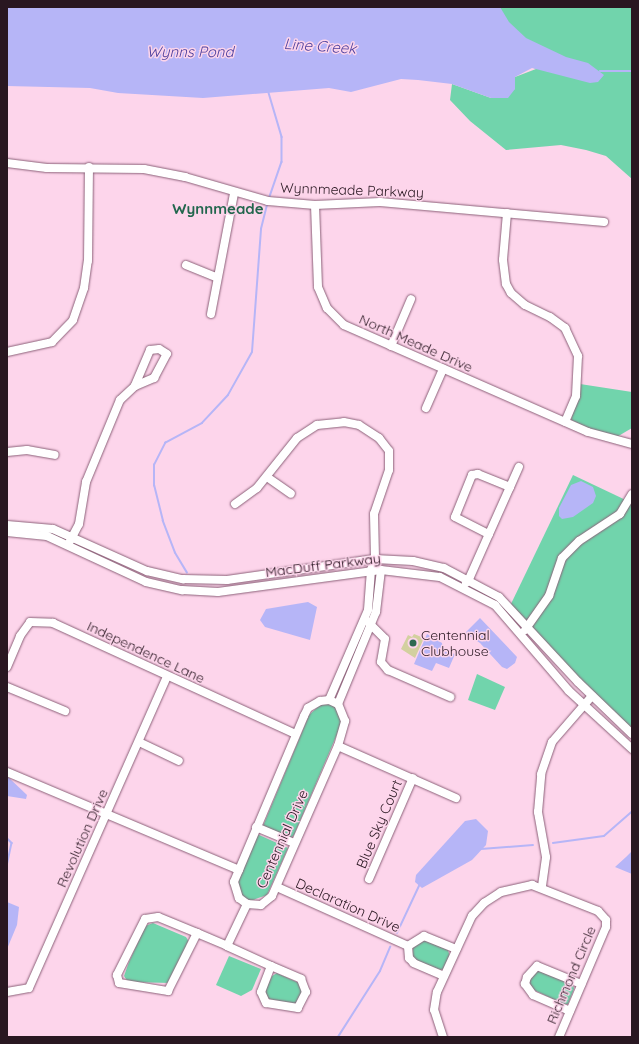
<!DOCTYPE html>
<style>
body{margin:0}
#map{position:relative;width:639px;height:1044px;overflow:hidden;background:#fdd5eb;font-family:Quicksand,sans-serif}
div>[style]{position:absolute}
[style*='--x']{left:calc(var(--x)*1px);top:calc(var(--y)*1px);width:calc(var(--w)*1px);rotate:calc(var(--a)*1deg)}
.green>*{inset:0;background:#71d4ac}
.water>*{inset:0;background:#b6b5f7}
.stream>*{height:1.5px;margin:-0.75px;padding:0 0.75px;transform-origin:0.75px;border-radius:0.75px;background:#b6b5f7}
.building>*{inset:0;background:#d3d09f}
.roads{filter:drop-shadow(0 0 1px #8c6179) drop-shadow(0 0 1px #8c6179)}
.minor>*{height:8px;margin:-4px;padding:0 4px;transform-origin:4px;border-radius:4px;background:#fff}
.dots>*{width:11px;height:11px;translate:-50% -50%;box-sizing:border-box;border:2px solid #fdd5eb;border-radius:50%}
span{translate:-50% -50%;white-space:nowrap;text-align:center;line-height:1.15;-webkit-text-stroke:3px #fdd5eb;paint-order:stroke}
.street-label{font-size:14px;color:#291721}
.poi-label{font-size:14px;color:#291721}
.left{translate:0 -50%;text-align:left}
.water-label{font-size:15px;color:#4c3f9d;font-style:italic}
.neighbourhood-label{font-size:15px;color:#22664d;font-weight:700}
.frame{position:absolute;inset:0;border:8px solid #291721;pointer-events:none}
</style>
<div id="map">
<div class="green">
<div style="clip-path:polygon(381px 7px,632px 7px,632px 179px,606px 156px,586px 150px,561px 145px,506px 150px,470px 121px,450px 100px,452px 84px,491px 98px,515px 89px,515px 77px,536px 69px)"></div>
<div style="clip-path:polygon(580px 384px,632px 392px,632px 428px,615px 438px,599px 434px,571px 420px)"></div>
<div style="clip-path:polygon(573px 475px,632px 503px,632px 734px,510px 606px)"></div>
<div style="clip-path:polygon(477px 674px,505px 687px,495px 710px,468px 700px)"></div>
<div style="clip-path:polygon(332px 703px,340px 709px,341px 725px,294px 835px,291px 838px,263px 826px,309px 715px,321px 704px)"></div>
<div style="clip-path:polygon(257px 834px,288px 848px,267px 895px,250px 901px,240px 896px,237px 880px)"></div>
<div style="clip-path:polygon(153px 923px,186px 937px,189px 942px,171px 983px,128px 982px,124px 976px,129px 962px,145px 926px)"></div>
<div style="clip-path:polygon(424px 939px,448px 950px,450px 957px,444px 969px,440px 970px,416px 961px,412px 956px,413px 945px)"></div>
<div style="clip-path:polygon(229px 956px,261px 969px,252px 990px,241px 996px,216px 985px)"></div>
<div style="clip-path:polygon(537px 970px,573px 984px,574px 989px,568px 1004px,563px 1004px,530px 988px,529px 979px)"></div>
<div style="clip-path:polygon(277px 973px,299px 983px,304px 992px,296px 1005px,269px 1001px,264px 992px,272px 976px)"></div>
</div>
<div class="water">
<div style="clip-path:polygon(7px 7px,500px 7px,509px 22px,526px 38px,566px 57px,588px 63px,604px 75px,598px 82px,590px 83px,532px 68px,515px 77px,515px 89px,508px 98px,491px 98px,452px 84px,418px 80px,401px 79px,351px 92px,329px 88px,203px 98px,118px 93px,90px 88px,7px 86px)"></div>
<div style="clip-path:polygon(581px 481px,593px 487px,596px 496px,593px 503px,573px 517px,562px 519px,559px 516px,559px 508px,571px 485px)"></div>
<div style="clip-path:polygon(308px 602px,317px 607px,310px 640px,265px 627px,260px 620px,266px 609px)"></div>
<div style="clip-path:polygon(480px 618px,517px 657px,515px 663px,507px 669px,502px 667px,480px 643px,465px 633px)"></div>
<div style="clip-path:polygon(427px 634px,442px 643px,443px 651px,455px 654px,449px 668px,436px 663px,432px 671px,414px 664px)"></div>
<div style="clip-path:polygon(7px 776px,27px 795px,26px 799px,7px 796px)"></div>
<div style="clip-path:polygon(476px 819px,488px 831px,486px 845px,472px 860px,422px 888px,415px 882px,416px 875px,465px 821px)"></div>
<div style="clip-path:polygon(632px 851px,632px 874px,615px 867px,626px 857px)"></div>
<div style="clip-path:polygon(7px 902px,19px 907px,17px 925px,7px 949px)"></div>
</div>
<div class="stream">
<div style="--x:600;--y:71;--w:32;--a:0"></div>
<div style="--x:269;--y:93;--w:46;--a:73.5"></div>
<div style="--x:282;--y:137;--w:25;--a:90"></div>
<div style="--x:282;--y:162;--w:36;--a:109"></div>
<div style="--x:187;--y:573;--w:23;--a:-121"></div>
<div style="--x:175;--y:553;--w:34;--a:-111"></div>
<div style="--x:163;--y:521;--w:36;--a:-104"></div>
<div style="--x:154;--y:486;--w:21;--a:-90"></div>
<div style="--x:154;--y:465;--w:25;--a:-63"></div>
<div style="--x:165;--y:443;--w:42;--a:-28.4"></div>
<div style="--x:202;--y:423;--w:38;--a:-47"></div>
<div style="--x:228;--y:395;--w:49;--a:-60.8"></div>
<div style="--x:252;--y:352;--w:123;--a:-85.8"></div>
<div style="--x:261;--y:229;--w:25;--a:-76"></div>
<div style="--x:7;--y:838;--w:7;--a:45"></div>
<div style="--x:12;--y:843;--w:25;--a:102"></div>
<div style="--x:553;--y:843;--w:51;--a:-7.8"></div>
<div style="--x:604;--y:836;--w:37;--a:-41"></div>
<div style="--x:481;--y:849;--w:52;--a:-4.4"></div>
<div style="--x:397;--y:933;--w:54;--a:-64.9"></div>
<div style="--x:338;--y:1037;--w:78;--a:-57.5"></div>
<div style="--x:380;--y:971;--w:26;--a:-67"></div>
</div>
<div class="building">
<div style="clip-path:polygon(414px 634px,424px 638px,415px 658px,401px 649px,408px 635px,412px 637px)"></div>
</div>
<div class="roads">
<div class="minor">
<div style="--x:7;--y:163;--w:40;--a:7.1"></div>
<div style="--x:47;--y:168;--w:97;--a:0.6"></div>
<div style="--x:144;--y:169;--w:42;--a:11"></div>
<div style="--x:185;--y:177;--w:86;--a:16.1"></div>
<div style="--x:268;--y:201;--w:47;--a:4.9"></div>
<div style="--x:315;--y:205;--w:65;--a:-2.6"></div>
<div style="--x:380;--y:202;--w:225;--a:5.1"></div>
<div style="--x:315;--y:205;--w:82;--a:87.9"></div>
<div style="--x:318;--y:287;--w:23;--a:67"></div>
<div style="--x:327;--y:308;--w:24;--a:45"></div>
<div style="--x:344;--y:325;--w:266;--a:23.7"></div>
<div style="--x:588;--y:432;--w:46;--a:15.3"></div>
<div style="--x:507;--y:213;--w:47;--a:94.9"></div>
<div style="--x:503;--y:260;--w:24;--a:83"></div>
<div style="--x:506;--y:284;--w:10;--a:61"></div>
<div style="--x:511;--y:293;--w:18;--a:41"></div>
<div style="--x:525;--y:305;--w:28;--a:26"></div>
<div style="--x:550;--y:317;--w:19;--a:36"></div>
<div style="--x:565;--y:328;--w:31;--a:65"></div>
<div style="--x:578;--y:356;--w:40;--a:92.9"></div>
<div style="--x:576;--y:396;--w:28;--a:113"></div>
<div style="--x:186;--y:265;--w:32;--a:22"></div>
<div style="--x:211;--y:314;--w:123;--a:-79.2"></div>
<div style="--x:391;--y:346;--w:51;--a:-66.9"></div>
<div style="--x:7;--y:352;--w:46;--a:-12.5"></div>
<div style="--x:52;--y:342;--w:30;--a:-46"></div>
<div style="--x:73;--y:320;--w:34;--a:-71"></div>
<div style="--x:84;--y:288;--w:27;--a:-82"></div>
<div style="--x:88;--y:261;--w:94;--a:-89.4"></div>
<div style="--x:426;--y:408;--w:43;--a:-66.4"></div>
<div style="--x:7;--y:452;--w:20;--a:-6"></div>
<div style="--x:27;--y:450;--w:28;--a:10"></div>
<div style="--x:267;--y:477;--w:29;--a:35"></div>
<div style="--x:510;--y:487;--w:22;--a:-66"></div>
<div style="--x:235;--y:504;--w:27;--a:-36"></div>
<div style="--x:257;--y:488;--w:64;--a:-51.3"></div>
<div style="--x:297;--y:438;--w:24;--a:-33"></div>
<div style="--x:317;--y:425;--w:27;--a:-6"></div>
<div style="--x:344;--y:422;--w:15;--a:11"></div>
<div style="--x:359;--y:425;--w:24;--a:33"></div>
<div style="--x:379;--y:438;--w:16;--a:52"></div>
<div style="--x:389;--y:451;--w:19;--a:90"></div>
<div style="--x:389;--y:470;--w:46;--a:108.8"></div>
<div style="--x:374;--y:514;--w:45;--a:88.7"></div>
<div style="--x:375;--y:559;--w:12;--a:110"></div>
<div style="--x:371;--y:570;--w:40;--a:94.3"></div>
<div style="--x:368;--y:610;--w:98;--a:113.4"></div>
<div style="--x:7;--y:525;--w:46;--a:5"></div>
<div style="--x:53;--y:529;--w:103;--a:24.1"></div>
<div style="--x:147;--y:571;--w:37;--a:13"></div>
<div style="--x:183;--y:579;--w:44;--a:1.3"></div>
<div style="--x:227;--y:580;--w:149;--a:-8.1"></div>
<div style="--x:375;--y:559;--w:38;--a:3"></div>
<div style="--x:413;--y:561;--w:32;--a:13"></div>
<div style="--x:444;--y:568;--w:62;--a:27.8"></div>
<div style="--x:499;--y:597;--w:116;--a:47.1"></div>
<div style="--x:578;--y:682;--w:75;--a:43.9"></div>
<div style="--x:7;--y:532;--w:40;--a:5.7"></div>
<div style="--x:47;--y:536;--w:109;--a:24.9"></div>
<div style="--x:146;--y:582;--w:37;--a:13"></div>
<div style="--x:182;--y:590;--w:36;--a:3"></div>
<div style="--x:218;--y:592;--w:164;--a:-7.7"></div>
<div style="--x:381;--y:570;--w:59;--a:6.8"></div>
<div style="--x:440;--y:577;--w:62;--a:27"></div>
<div style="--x:495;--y:605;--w:113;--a:49.3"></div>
<div style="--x:569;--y:691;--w:86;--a:42.6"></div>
<div style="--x:70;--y:541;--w:19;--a:-62"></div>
<div style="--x:79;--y:524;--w:43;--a:-80.5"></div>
<div style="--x:86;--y:482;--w:89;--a:-67.5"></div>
<div style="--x:120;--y:400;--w:21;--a:-43"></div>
<div style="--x:135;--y:386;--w:21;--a:-23"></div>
<div style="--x:154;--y:378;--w:27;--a:-62"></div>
<div style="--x:167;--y:354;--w:9;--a:-148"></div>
<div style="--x:159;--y:349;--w:9;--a:174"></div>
<div style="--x:150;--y:350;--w:39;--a:113"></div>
<div style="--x:466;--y:583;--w:5;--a:-53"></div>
<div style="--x:469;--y:579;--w:49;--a:-66"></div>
<div style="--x:489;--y:534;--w:51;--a:-65.9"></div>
<div style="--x:510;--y:487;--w:35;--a:-158"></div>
<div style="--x:478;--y:474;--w:6;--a:171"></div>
<div style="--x:472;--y:475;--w:45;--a:112"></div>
<div style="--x:455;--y:517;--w:38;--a:27"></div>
<div style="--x:367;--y:621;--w:25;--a:45"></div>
<div style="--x:385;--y:639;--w:23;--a:100"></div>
<div style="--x:381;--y:662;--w:11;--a:49"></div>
<div style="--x:388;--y:670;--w:68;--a:23.5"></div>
<div style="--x:525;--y:630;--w:42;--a:-54.8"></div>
<div style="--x:549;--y:596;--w:40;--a:-71.1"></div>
<div style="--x:562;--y:558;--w:24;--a:-45"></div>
<div style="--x:579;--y:541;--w:49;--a:-33.4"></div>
<div style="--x:620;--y:514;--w:23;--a:-59"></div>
<div style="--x:7;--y:667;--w:34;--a:-67"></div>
<div style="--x:20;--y:636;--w:17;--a:-54"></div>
<div style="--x:30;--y:622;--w:23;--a:2"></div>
<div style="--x:53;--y:623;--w:267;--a:24.6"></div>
<div style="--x:7;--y:687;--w:63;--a:22.5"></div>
<div style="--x:338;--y:704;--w:10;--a:-156"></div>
<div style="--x:329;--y:700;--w:9;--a:174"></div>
<div style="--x:320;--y:701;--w:14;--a:150"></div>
<div style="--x:308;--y:708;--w:9;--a:117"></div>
<div style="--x:304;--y:716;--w:180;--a:112.9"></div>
<div style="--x:234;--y:882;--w:17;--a:73"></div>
<div style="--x:239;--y:898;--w:10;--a:37"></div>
<div style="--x:247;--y:904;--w:14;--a:4"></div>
<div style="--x:261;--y:905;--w:14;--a:-39"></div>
<div style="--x:272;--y:896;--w:164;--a:-66.3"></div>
<div style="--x:338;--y:746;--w:26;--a:-74"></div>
<div style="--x:345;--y:721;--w:18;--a:-112"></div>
<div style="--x:338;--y:704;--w:100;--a:-67.6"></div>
<div style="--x:376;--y:612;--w:42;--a:-83.2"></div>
<div style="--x:139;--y:742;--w:44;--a:25.4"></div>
<div style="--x:338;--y:746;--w:129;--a:23.8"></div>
<div style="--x:7;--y:772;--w:252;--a:22.9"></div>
<div style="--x:256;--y:827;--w:41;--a:22.8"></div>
<div style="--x:369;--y:879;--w:110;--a:-66.5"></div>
<div style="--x:542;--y:886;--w:29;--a:-82"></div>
<div style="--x:546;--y:857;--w:46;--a:-100.1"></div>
<div style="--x:538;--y:812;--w:38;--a:-85"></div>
<div style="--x:541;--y:774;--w:34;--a:-71"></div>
<div style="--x:552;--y:742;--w:61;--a:-49"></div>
<div style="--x:277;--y:887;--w:144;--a:24.2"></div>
<div style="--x:197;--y:933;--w:42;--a:-157.7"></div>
<div style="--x:158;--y:917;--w:13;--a:171"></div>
<div style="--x:145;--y:919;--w:63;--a:116.6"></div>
<div style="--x:117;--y:975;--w:8;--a:76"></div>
<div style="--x:119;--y:983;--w:50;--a:9.3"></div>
<div style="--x:168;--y:991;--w:65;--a:-63.4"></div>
<div style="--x:197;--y:933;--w:33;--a:23"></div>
<div style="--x:227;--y:946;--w:48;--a:24.4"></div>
<div style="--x:271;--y:966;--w:33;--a:23"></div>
<div style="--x:301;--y:979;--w:14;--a:69"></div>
<div style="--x:306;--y:992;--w:18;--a:117"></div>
<div style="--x:298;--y:1008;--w:32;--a:-171"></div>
<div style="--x:266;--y:1003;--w:12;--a:-114"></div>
<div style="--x:261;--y:992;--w:28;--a:-69"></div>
<div style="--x:227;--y:946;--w:47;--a:-64.5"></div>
<div style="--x:444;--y:976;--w:33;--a:-157"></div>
<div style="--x:414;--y:963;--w:7;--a:-135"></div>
<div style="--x:409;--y:958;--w:12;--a:-95"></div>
<div style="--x:408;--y:946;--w:19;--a:-32"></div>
<div style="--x:424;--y:936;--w:35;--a:22"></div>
<div style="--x:7;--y:992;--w:22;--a:-10"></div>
<div style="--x:29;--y:988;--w:340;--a:-66.1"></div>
<div style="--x:570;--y:1011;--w:40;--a:-156.6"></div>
<div style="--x:533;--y:995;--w:14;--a:-126"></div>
<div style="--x:525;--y:984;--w:7;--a:-74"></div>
<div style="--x:527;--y:977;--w:15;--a:-48"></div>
<div style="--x:537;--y:966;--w:48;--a:22.2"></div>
<div style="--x:443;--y:1037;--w:28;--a:-108"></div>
<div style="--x:434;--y:1010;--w:18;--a:-81"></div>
<div style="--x:437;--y:992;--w:84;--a:-65.3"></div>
<div style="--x:472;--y:916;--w:18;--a:-47"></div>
<div style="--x:484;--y:903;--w:20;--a:-33"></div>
<div style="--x:501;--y:892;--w:32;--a:-13"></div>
<div style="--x:532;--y:885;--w:71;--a:21.5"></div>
<div style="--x:598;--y:911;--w:12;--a:48"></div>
<div style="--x:606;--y:920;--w:7;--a:90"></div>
<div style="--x:606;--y:927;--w:120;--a:113.1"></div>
</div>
</div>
<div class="dots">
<div style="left:413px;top:643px;background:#2f6952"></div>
</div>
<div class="street-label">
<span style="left:352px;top:190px;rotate:2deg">Wynnmeade Parkway</span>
<span style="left:416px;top:343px;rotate:24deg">North Meade Drive</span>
<span style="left:323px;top:565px;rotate:-7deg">MacDuff Parkway</span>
<span style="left:146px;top:652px;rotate:25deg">Independence Lane</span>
<span style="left:379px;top:824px;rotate:-67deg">Blue Sky Court</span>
<span style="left:82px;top:838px;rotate:-66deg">Revolution Drive</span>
<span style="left:282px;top:839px;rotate:-66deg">Centennial Drive</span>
<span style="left:348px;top:905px;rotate:24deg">Declaration Drive</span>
<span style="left:571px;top:975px;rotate:-67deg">Richmond Circle</span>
</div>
<div class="poi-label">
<span class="left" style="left:421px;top:643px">Centennial<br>Clubhouse</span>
</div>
<div class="water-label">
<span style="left:320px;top:46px;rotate:4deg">Line Creek</span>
<span style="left:190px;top:52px">Wynns Pond</span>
</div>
<div class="neighbourhood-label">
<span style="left:218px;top:209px">Wynnmeade</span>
</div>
<div class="frame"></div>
</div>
